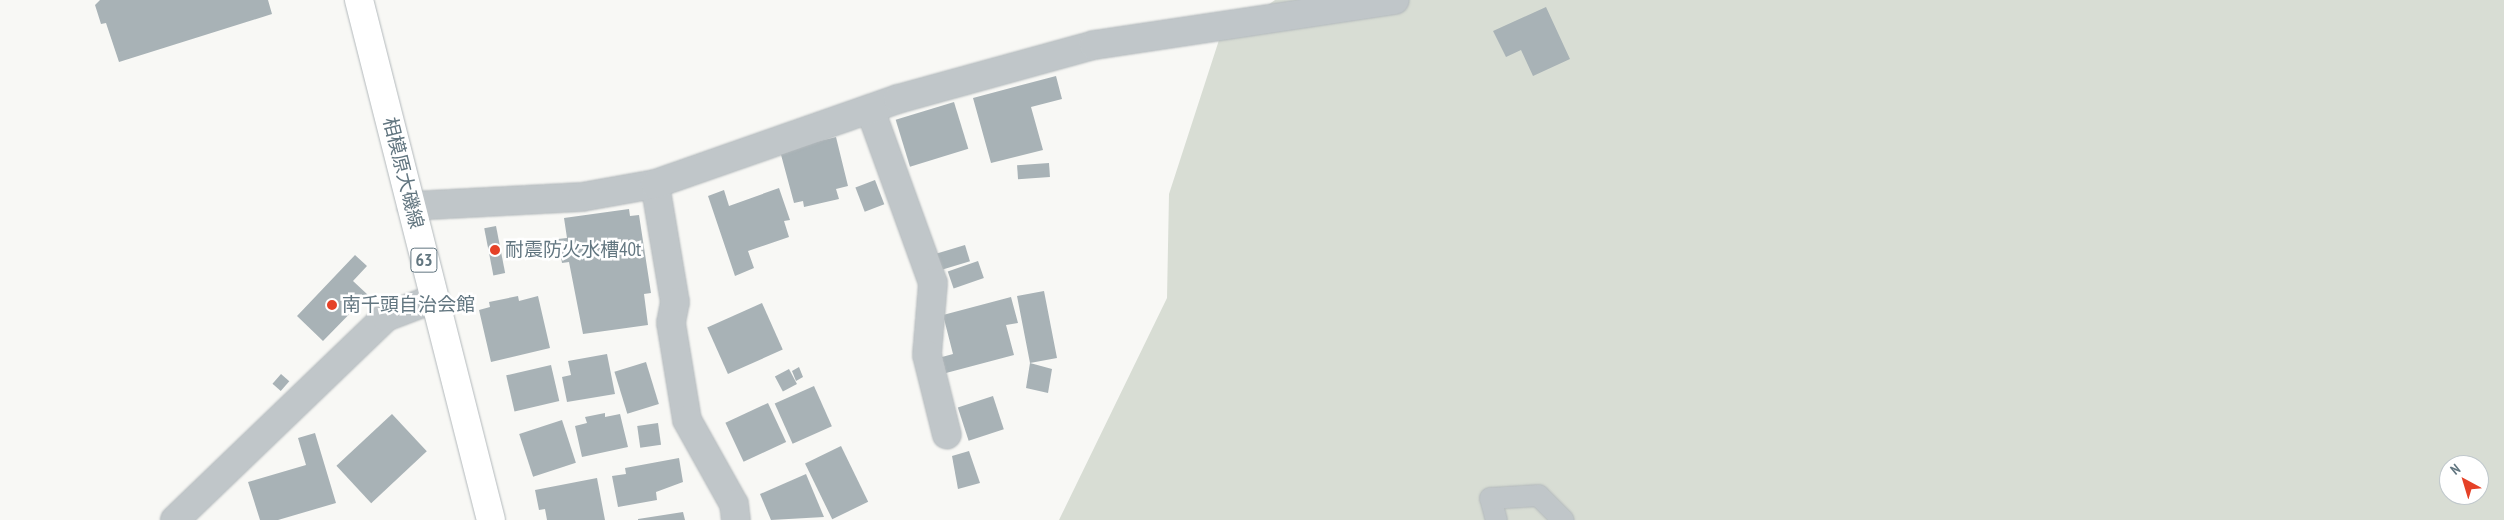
<!DOCTYPE html>
<meta charset="utf-8">
<style>
body{margin:0}
#map{position:relative;width:2504px;height:520px;overflow:hidden;background:#f8f8f5;font-family:"PT Sans Narrow","Noto Sans JP",sans-serif}
div>[style]{position:absolute}
[style*='--x']{left:calc(var(--x)*1px);top:calc(var(--y)*1px);width:calc(var(--w)*1px);rotate:calc(var(--a)*1deg)}
.green>*{inset:0;background:#d8ddd4}
.building>*{inset:0;background:#a8b2b6;transform-origin:0 0}
.roads{filter:drop-shadow(0 0 1px #b2b8bb) drop-shadow(0 0 1px #b2b8bb)}
.service>*{height:21px;margin:-10.5px;padding:0 10.5px;transform-origin:10.5px;border-radius:10.5px;background:#c0c6c9}
.minor>*{height:28px;margin:-14px;padding:0 14px;transform-origin:14px;border-radius:14px;background:#c0c6c9}
.primary>*{height:28px;margin:-14px;padding:0 14px;transform-origin:14px;border-radius:14px;background:#fff}
.dots>*{width:14px;height:14px;translate:-50% -50%;box-sizing:border-box;border:2px solid #fff;border-radius:50%}
span{translate:-50% -50%;white-space:nowrap;text-align:center;line-height:1.15;-webkit-text-stroke:5px #fff;paint-order:stroke}
.shield-label span{padding:1px 4px;background:#fff;border:1px solid;border-radius:4px;-webkit-text-stroke-width:0}
.shield-label{font-size:18px;color:#627680;font-weight:700}
.street-label{font-size:19px;color:#627680}
.poi-label{font-size:19px;color:#627680}
.left{translate:0 -50%;text-align:left}
.north{position:absolute;left:2439px;top:455px;width:50px;height:50px;box-sizing:border-box;background:#fff;border:1px solid #c0c8cc;border-radius:50%;rotate:321deg;font-size:14px;font-weight:700;line-height:20px;text-align:center;color:#627680}
.north::after{content:'';display:block;margin:auto;width:18px;height:22px;background:#e54127;clip-path:polygon(50% 0,100% 100%,50% 72%,0 100%)}
</style>
<div id="map">
<div class="green">
<div style="clip-path:polygon(evenodd,1275px 0,2504px 0,2504px 520px,1059px 520px,1167px 298px,1169px 194px,1219px 40px,1275px 0,2449px 465px,2479px 465px,2479px 495px,2449px 495px,2449px 465px)"></div>
</div>
<div class="building">
<div style="clip-path:polygon(100px 0,268px 0,272px 14px,119px 62px,106px 23px,101px 24px,95px 5px)"></div>
<div style="clip-path:polygon(1546px 7px,1570px 59px,1533px 76px,1521px 50px,1506px 57px,1493px 31px)"></div>
<div style="clip-path:polygon(1056px 76px,1062px 99px,1031px 107px,1043px 150px,991px 163px,973px 98px)"></div>
<div style="left:954px;top:102px;width:49px;height:61px;rotate:73deg"></div>
<div style="clip-path:polygon(836px 137px,848px 186px,836px 189px,839px 199px,804px 207px,803px 201px,794px 203px,780px 151px)"></div>
<div style="left:1049px;top:163px;width:14px;height:32px;rotate:86deg"></div>
<div style="left:875px;top:180px;width:26px;height:21px;rotate:69deg"></div>
<div style="clip-path:polygon(779px 188px,790px 220px,784px 221px,789px 237px,748px 251px,754px 268px,735px 276px,708px 196px,724px 190px,729px 206px)"></div>
<div style="clip-path:polygon(629px 209px,630px 216px,639px 215px,651px 293px,644px 294px,648px 325px,583px 334px,569px 262px,562px 263px,558px 239px,567px 238px,564px 218px)"></div>
<div style="left:496px;top:226px;width:48px;height:12px;rotate:79deg"></div>
<div style="left:965px;top:245px;width:17px;height:32px;rotate:73deg"></div>
<div style="clip-path:polygon(355px 255px,367px 266px,353px 281px,368px 295px,323px 341px,297px 316px)"></div>
<div style="left:978px;top:261px;width:18px;height:32px;rotate:71deg"></div>
<div style="clip-path:polygon(1044px 291px,1057px 358px,1030px 363px,1052px 369px,1048px 393px,1026px 388px,1030px 363px,1017px 296px)"></div>
<div style="clip-path:polygon(518px 296px,519px 301px,538px 296px,550px 348px,491px 362px,479px 310px,490px 307px,489px 302px)"></div>
<div style="clip-path:polygon(1011px 297px,1018px 323px,1006px 325px,1014px 355px,946px 373px,942px 357px,953px 354px,943px 315px)"></div>
<div style="left:762px;top:303px;width:51px;height:60px;rotate:66deg"></div>
<div style="clip-path:polygon(607px 354px,615px 394px,567px 402px,562px 377px,571px 375px,568px 361px)"></div>
<div style="left:646px;top:362px;width:44px;height:33px;rotate:73deg"></div>
<div style="left:551px;top:365px;width:37px;height:46px;rotate:77deg"></div>
<div style="clip-path:polygon(799px 367px,803px 377px,796px 381px,792px 371px)"></div>
<div style="left:789px;top:369px;width:17px;height:16px;rotate:62deg"></div>
<div style="left:281px;top:374px;width:11px;height:13px;rotate:41deg"></div>
<div style="left:814px;top:386px;width:44px;height:43px;rotate:66deg"></div>
<div style="left:993px;top:396px;width:35px;height:37px;rotate:72deg"></div>
<div style="left:768px;top:403px;width:43px;height:47px;rotate:65deg"></div>
<div style="clip-path:polygon(605px 413px,605px 417px,620px 414px,628px 447px,582px 457px,575px 426px,587px 423px,585px 417px)"></div>
<div style="left:392px;top:414px;width:51px;height:76px;rotate:47deg"></div>
<div style="left:562px;top:420px;width:45px;height:45px;rotate:72deg"></div>
<div style="left:658px;top:423px;width:22px;height:21px;rotate:82deg"></div>
<div style="clip-path:polygon(315px 433px,336px 503px,278px 520px,260px 520px,248px 482px,306px 465px,298px 438px)"></div>
<div style="left:841px;top:446px;width:62px;height:40px;rotate:64deg"></div>
<div style="clip-path:polygon(969px 451px,980px 483px,958px 489px,952px 456px)"></div>
<div style="clip-path:polygon(679px 458px,683px 482px,656px 492px,657px 500px,618px 507px,612px 476px,626px 474px,625px 468px)"></div>
<div style="clip-path:polygon(806px 474px,824px 517px,771px 520px,760px 494px)"></div>
<div style="clip-path:polygon(597px 478px,605px 520px,547px 520px,545px 509px,539px 510px,535px 490px)"></div>
<div style="clip-path:polygon(683px 512px,685px 520px,638px 520px,638px 519px)"></div>
</div>
<div class="roads">
<div class="service">
<div style="--x:1496;--y:520;--w:23;--a:-105"></div>
<div style="--x:1490;--y:498;--w:48;--a:-3.6"></div>
<div style="--x:1538;--y:495;--w:35;--a:45"></div>
</div>
<div class="minor">
<div style="--x:870;--y:109;--w:185;--a:70.1"></div>
<div style="--x:933;--y:283;--w:72;--a:94.8"></div>
<div style="--x:927;--y:355;--w:82;--a:76"></div>
<div style="--x:655;--y:184;--w:120;--a:80.4"></div>
<div style="--x:675;--y:302;--w:21;--a:101"></div>
<div style="--x:671;--y:323;--w:98;--a:80.6"></div>
<div style="--x:687;--y:420;--w:96;--a:60.8"></div>
<div style="--x:734;--y:504;--w:16;--a:83"></div>
<div style="--x:411;--y:206;--w:171;--a:-3"></div>
<div style="--x:582;--y:197;--w:74;--a:-10.1"></div>
<div style="--x:655;--y:184;--w:257;--a:-19.3"></div>
<div style="--x:898;--y:99;--w:203;--a:-15.4"></div>
<div style="--x:1094;--y:45;--w:304;--a:-8.5"></div>
<div style="--x:175;--y:520;--w:293;--a:-43.9"></div>
<div style="--x:386;--y:317;--w:50;--a:-21"></div>
</div>
<div class="primary">
<div style="--x:359;--y:0;--w:536;--a:75.76"></div>
</div>
</div>
<div class="dots">
<div style="left:495px;top:250px;background:#e54127"></div>
<div style="left:332px;top:305px;background:#e54127"></div>
</div>
<div class="shield-label">
<span style="left:424px;top:260px">63</span>
</div>
<div class="street-label">
<span style="left:403px;top:173px;rotate:76deg">相模原大磯線</span>
</div>
<div class="poi-label">
<span class="left" style="left:505px;top:250px">耐震防火水槽40t</span>
<span class="left" style="left:342px;top:305px">南千頭自治会館</span>
</div>
<div class="north">N</div>
</div>
